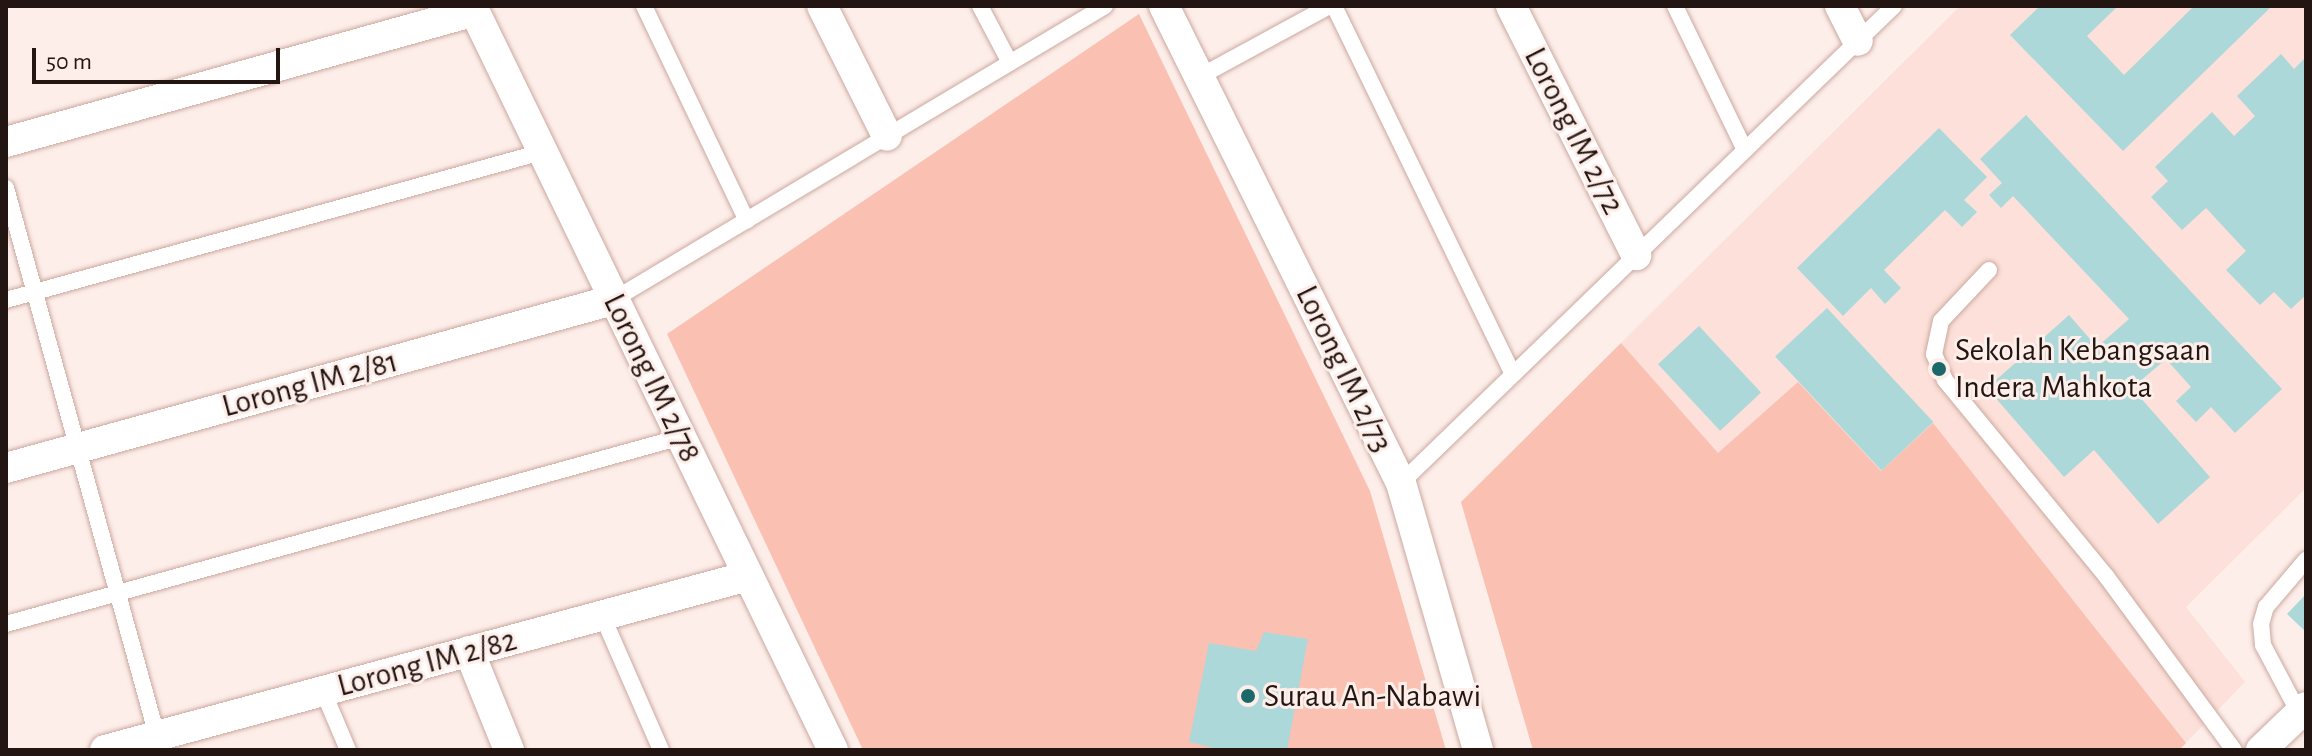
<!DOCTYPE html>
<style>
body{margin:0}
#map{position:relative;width:2312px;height:756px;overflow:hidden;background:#fdeeea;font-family:"Alegreya Sans",sans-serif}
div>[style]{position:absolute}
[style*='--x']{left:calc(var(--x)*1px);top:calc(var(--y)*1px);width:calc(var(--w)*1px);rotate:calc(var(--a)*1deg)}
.built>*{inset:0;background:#fce0d9}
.green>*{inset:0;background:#fac1b3}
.building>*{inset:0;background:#add8d9;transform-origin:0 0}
.roads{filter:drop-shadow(0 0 2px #cca89f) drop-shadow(0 0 2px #cca89f)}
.lane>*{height:16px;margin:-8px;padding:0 8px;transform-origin:8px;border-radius:8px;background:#fff}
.street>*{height:30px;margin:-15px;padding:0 15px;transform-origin:15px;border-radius:15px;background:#fff}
.dots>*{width:22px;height:22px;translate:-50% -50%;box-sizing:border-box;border:4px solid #fdeeea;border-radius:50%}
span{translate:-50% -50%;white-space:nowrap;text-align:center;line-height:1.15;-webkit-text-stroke:6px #fdeeea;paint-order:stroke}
.street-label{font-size:32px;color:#231612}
.poi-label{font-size:32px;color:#231612}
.left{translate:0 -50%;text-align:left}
.frame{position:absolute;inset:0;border:8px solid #231612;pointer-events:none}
.scale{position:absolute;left:32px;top:48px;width:248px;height:36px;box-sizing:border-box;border:4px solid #231612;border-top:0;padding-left:10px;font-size:24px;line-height:28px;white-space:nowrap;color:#231612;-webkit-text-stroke:6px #fdeeea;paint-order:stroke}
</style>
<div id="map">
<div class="built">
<div style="clip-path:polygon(1960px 6px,2306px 6px,2306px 488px,2186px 607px,2245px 682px,2179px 750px,1533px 750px,1461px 502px)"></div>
</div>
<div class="green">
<div style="clip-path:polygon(1139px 14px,1370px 491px,1446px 750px,863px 750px,667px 334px)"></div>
<div style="clip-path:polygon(1621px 343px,1718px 453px,1798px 382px,1881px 471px,1933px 423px,2186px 743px,2179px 750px,1533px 750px,1461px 502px)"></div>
</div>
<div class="building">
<div style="clip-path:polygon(2040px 6px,2118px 6px,2087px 36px,2124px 75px,2194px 6px,2272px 6px,2123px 151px,2010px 35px)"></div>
<div style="clip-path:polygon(2281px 54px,2294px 69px,2306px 57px,2306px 295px,2291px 309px,2274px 292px,2260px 305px,2226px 270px,2246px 251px,2206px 208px,2182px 230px,2151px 197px,2168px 181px,2155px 167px,2212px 112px,2234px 136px,2255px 116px,2237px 96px)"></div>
<div style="clip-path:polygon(2026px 115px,2282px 389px,2235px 433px,2211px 407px,2196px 422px,2176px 401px,2191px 387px,2166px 359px,2132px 388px,2210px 477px,2158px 524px,2094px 450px,2064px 477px,1987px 388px,2069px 315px,2097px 347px,2129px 319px,2013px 196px,2001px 208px,1989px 195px,2002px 183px,1980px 159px)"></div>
<div style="clip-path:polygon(1939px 128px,1987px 177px,1964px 200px,1977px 212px,1962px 227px,1945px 210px,1884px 270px,1901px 288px,1885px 304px,1871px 288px,1843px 316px,1797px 268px)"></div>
<div style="left:1827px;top:308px;width:156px;height:71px;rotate:47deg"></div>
<div style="left:1699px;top:326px;width:91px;height:56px;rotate:47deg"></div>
<div style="clip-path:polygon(2306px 594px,2306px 632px,2287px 614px)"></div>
<div style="clip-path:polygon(1264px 632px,1308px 639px,1287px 750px,1222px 750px,1189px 742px,1209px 643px,1256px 651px)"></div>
</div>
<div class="roads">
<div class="lane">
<div style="--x:644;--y:6;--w:238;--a:64.4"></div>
<div style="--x:980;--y:6;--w:64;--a:62.2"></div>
<div style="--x:1334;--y:6;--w:409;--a:64.1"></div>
<div style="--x:1675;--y:6;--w:160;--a:64.1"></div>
<div style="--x:1199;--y:77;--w:148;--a:-28.6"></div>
<div style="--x:6;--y:188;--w:568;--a:74.59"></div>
<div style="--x:1989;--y:270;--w:70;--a:133.3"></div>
<div style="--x:1941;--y:321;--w:34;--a:102"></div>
<div style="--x:1934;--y:354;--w:28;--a:67"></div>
<div style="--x:1945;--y:380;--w:254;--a:50.6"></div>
<div style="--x:2106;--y:576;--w:216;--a:53.7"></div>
<div style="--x:6;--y:300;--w:556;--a:-15.44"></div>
<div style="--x:613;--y:300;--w:573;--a:-30.86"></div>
<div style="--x:1401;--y:483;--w:686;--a:-44.06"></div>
<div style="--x:602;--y:615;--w:147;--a:66.4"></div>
<div style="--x:6;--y:624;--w:700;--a:-15.48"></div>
<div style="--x:323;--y:691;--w:64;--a:67"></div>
<div style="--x:2299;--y:713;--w:77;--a:-117.9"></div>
<div style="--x:2263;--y:645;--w:21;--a:-95"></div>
<div style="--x:2261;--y:624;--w:18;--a:-74"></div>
<div style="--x:2266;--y:607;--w:62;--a:-49.6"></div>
</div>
<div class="street">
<div style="--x:472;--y:6;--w:827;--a:64.12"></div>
<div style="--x:822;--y:6;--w:145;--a:63.4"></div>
<div style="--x:1164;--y:6;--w:533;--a:63.58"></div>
<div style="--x:1401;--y:483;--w:278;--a:73.9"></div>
<div style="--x:1511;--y:6;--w:279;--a:63.3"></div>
<div style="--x:1840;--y:6;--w:39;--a:63"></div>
<div style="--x:6;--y:142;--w:486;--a:-15.6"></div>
<div style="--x:6;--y:468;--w:630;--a:-15.47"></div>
<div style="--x:469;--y:651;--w:107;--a:68"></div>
<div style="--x:105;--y:750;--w:666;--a:-15.14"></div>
<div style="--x:2261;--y:750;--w:62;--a:-43.7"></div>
</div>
</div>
<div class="dots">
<div style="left:1939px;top:369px;background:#1b686b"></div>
<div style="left:1248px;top:696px;background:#1b686b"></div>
</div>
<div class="street-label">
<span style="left:1574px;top:131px;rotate:63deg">Lorong IM 2/72</span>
<span style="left:1344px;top:369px;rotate:64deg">Lorong IM 2/73</span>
<span style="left:652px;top:378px;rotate:64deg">Lorong IM 2/78</span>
<span style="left:310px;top:384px;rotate:-15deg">Lorong IM 2/81</span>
<span style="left:427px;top:663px;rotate:-15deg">Lorong IM 2/82</span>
</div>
<div class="poi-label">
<span class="left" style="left:1955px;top:369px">Sekolah Kebangsaan<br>Indera Mahkota</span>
<span class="left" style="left:1264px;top:696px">Surau An-Nabawi</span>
</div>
<div class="frame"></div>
<div class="scale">50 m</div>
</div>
